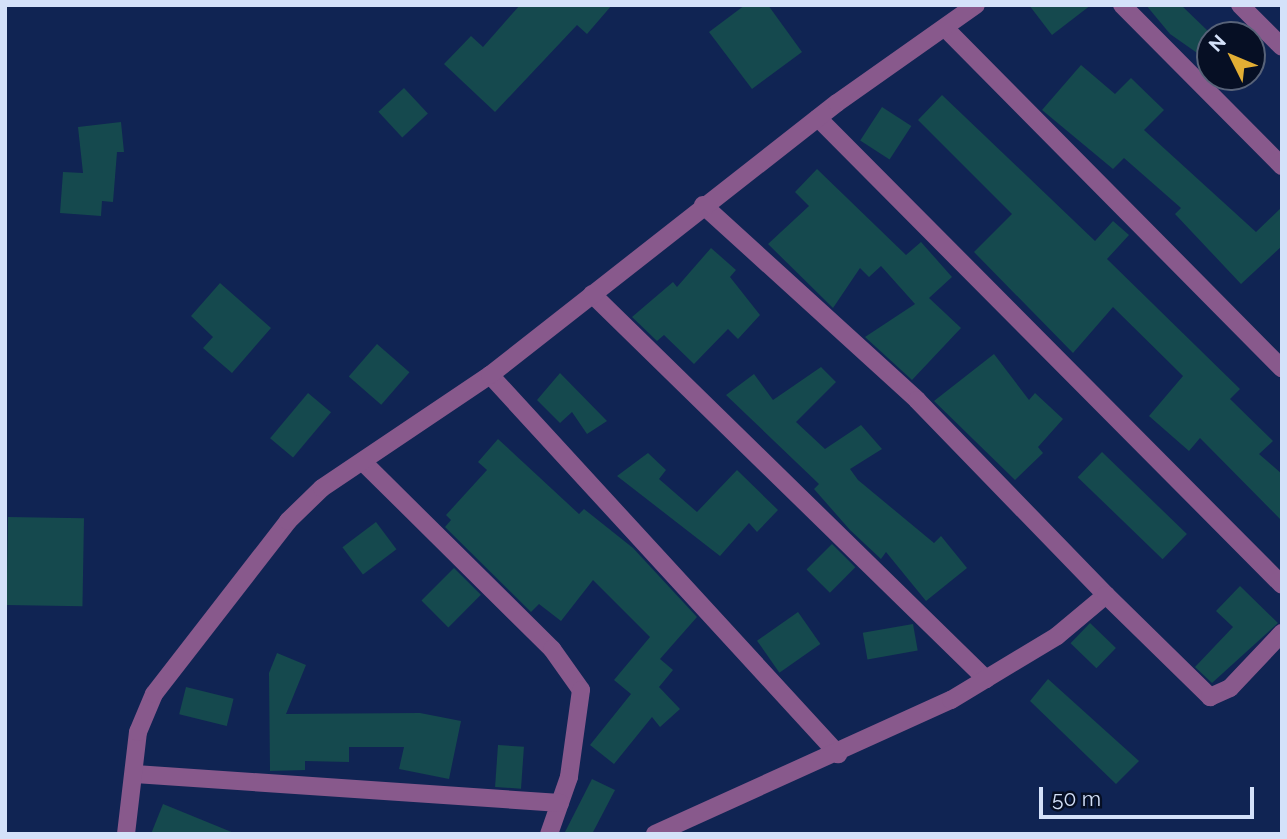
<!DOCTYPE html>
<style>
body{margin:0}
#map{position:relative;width:1287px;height:839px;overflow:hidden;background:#102453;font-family:Raleway,sans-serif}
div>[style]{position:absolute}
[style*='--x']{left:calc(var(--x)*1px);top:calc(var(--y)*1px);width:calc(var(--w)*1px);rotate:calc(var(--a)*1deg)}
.building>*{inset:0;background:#15494e;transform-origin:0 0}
.minor>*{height:18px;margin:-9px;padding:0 9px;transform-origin:9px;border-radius:9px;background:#88598c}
span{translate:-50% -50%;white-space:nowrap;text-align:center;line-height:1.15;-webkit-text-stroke:5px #060f24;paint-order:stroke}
.frame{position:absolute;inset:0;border:7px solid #d4e1f9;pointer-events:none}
.north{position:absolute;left:1196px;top:21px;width:70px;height:70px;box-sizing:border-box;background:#060f24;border:2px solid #586379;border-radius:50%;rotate:313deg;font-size:19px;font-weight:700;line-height:28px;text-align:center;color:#d4e1f9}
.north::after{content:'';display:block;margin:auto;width:24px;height:32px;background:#e2ae34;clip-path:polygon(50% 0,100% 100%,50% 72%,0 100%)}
.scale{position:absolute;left:1039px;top:787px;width:215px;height:32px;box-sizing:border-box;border:4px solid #d4e1f9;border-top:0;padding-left:9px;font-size:21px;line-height:24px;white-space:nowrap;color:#d4e1f9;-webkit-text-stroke:5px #060f24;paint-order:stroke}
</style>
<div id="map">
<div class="building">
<div style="clip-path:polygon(520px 5px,612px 5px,587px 34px,577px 25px,495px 112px,444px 64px,471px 36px,483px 47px)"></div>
<div style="clip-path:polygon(745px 5px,768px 5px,802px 52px,752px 89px,709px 32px)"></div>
<div style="clip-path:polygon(1029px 5px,1091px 5px,1052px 35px)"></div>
<div style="clip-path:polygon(1146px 5px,1181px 5px,1210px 33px,1210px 62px,1170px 34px)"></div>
<div style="clip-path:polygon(1081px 65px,1115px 94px,1131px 78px,1164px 110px,1144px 130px,1256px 232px,1282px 207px,1282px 246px,1241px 284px,1175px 214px,1181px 208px,1124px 158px,1113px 169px,1042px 110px)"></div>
<div style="left:404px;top:88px;width:35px;height:35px;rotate:47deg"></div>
<div style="clip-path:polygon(942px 95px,1095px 241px,1113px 221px,1129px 235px,1107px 259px,1240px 389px,1230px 399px,1273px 441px,1259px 454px,1282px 474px,1282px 521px,1200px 438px,1189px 451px,1149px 416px,1183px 376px,1113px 307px,1073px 353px,974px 252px,1012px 214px,918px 120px)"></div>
<div style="left:882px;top:107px;width:35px;height:40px;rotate:33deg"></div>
<div style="clip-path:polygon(121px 122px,124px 152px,117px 152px,113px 202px,102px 201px,101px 216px,60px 213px,63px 172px,83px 173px,78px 127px)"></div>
<div style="clip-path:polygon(817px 169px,906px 255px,921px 242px,952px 277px,929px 298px,961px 328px,912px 380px,865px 337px,915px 304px,881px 266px,869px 277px,860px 268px,833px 308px,768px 244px,809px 206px,795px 192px)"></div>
<div style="clip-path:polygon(711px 248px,736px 270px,730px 277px,760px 315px,738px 339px,728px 329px,694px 364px,664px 335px,657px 341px,632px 317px,673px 282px,677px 287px)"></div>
<div style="clip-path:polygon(220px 283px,271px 328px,232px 373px,203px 348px,213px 337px,191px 316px)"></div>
<div style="left:377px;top:344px;width:43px;height:43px;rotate:41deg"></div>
<div style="clip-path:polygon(994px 354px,1029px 400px,1035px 393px,1063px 419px,1038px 447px,1043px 453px,1015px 480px,934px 401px)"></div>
<div style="clip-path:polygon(821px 367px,836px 382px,796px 422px,825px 449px,861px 425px,882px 449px,850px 469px,858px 480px,934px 543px,941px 536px,967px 568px,926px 601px,886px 552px,881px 559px,850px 530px,814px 489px,819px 484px,726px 395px,754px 374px,773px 400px)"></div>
<div style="clip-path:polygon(560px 373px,607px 421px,587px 434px,572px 412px,560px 423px,537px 400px)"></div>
<div style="left:308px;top:393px;width:30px;height:59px;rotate:40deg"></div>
<div style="clip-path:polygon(498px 439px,579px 514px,584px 509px,633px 548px,697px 617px,660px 659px,673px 670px,659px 687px,680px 709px,660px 727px,652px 717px,614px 764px,590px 745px,631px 694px,614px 680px,650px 637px,593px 580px,561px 621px,539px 604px,531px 612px,445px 527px,451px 520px,446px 515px,487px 470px,478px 462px)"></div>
<div style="left:1102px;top:452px;width:118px;height:35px;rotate:44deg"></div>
<div style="clip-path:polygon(648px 453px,666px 470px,659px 479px,697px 512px,737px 470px,778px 510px,757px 532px,749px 523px,720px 556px,617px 476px)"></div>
<div style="left:8px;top:517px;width:76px;height:88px;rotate:1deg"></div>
<div style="left:376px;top:522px;width:34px;height:42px;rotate:53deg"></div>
<div style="left:832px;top:544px;width:33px;height:36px;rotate:45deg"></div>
<div style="left:454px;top:568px;width:38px;height:46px;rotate:45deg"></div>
<div style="clip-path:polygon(1240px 586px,1278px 623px,1212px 683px,1195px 667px,1233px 627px,1216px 611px)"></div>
<div style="left:798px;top:612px;width:39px;height:50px;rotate:55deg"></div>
<div style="left:1090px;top:623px;width:36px;height:28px;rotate:44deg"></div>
<div style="left:913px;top:624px;width:27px;height:51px;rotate:80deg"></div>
<div style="clip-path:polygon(277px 653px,306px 665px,286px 714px,420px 713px,461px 721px,449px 779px,399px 769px,404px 747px,349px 747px,349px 762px,305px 761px,305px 770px,270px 771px,269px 673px)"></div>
<div style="clip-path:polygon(1048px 679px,1139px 761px,1116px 784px,1030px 701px)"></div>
<div style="left:186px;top:687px;width:49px;height:28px;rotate:14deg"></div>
<div style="left:498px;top:745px;width:26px;height:42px;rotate:4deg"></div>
<div style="clip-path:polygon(592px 779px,615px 790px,592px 834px,564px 834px)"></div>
<div style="clip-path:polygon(163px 804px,234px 833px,233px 834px,151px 834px)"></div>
</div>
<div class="minor">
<div style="--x:1122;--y:5;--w:227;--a:45.2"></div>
<div style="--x:1240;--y:5;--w:59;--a:45"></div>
<div style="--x:945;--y:28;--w:479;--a:45.3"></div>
<div style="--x:818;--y:118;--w:658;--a:45.18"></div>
<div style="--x:703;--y:205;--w:290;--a:42.3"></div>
<div style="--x:917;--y:400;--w:272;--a:45.9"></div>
<div style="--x:592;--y:294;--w:551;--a:44.34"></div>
<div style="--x:490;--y:375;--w:515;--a:47.44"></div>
<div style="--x:363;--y:462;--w:266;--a:44.7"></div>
<div style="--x:552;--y:649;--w:50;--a:54.7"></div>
<div style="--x:581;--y:690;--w:88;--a:97.9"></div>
<div style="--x:569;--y:777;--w:60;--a:109.3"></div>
<div style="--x:135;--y:774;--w:426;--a:3.9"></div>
<div style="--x:126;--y:834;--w:103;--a:-83.3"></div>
<div style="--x:138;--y:732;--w:41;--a:-67.2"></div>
<div style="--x:154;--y:694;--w:219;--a:-52.2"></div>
<div style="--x:288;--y:521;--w:47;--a:-44.1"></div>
<div style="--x:322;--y:488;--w:202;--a:-33.9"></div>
<div style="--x:490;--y:375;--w:441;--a:-38.1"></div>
<div style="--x:837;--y:103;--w:170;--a:-35.2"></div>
<div style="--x:655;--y:834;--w:325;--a:-24.4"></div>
<div style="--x:951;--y:700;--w:124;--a:-31.1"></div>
<div style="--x:1057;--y:636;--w:64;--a:-39.9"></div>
<div style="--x:1106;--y:595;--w:146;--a:44.4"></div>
<div style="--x:1210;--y:697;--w:22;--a:-24"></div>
<div style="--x:1230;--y:688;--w:76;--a:-46.6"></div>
</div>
<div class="frame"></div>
<div class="north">N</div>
<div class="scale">50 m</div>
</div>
